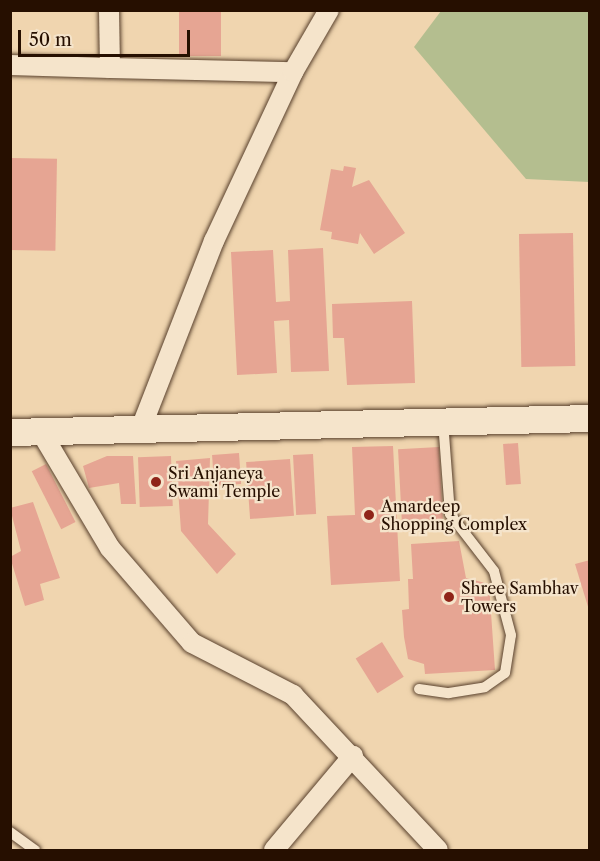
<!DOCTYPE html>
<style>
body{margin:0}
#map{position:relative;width:600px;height:861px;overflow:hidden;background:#f0d5af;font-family:"Libre Caslon Text",serif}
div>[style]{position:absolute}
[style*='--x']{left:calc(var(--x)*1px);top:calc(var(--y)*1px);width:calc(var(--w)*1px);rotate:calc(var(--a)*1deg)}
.green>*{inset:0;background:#b4be8f}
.building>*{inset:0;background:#e6a593;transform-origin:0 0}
.roads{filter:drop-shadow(0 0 2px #58402c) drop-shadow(0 0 2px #58402c)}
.service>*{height:10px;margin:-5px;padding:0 5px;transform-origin:5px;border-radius:5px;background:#f5e4cb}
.minor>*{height:20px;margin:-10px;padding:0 10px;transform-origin:10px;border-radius:10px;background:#f5e4cb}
.secondary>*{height:27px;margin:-13.5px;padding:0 13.5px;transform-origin:13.5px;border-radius:13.5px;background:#f5e4cb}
.dots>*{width:16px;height:16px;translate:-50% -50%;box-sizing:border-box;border:3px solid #f5e4cb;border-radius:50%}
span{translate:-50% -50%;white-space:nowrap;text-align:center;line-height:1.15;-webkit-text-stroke:4.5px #f5e4cb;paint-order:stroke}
.poi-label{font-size:16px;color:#260f00}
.left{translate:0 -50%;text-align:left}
.frame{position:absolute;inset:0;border:12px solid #260f00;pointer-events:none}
.scale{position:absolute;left:18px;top:30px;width:172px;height:27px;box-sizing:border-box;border:3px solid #260f00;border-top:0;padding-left:8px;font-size:18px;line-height:21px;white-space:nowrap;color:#260f00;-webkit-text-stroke:4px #f5e4cb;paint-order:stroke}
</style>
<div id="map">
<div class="green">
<div style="clip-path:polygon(441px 11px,589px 11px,589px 182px,526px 179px,414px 47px)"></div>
</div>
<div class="building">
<div style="left:179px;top:10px;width:42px;height:46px"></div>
<div style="left:10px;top:158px;width:47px;height:92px;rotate:1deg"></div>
<div style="clip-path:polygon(344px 166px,356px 168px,352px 187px,369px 180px,405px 233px,374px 254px,360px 233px,358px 244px,331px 239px,332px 232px,320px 230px,331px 169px,343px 171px)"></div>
<div style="left:573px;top:233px;width:133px;height:54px;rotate:89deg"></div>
<div style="clip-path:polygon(323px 248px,329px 371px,291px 372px,289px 320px,274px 321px,277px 373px,237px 375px,231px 252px,273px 250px,276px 302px,290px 301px,288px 250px)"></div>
<div style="clip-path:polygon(412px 301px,415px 383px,347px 385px,344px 338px,333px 338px,332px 304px)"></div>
<div style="left:518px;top:443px;width:41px;height:15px;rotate:86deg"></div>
<div style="clip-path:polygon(393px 446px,400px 581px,331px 585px,327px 516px,355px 515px,352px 447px)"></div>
<div style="left:439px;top:447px;width:79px;height:41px;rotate:87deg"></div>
<div style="left:239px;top:453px;width:31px;height:27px;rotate:86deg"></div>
<div style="left:313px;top:454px;width:60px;height:20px;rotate:87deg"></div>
<div style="clip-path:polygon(107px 456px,133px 456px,136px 504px,121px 504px,119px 483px,89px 488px,83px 466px)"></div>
<div style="left:171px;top:456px;width:50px;height:33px;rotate:88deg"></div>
<div style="clip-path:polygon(210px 458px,208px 524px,236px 554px,217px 574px,181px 531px,176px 461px)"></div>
<div style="left:290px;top:459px;width:57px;height:44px;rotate:86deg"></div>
<div style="left:46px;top:464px;width:65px;height:16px;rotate:63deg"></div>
<div style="clip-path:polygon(33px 502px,60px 578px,40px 584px,44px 600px,25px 606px,10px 557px,21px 551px,10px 508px)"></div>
<div style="clip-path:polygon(459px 541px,466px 578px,489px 584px,495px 670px,425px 674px,424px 664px,408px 659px,404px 637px,402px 610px,409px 609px,408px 579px,413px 579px,411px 544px)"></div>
<div style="clip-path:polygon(590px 560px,590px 610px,589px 610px,575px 564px)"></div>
<div style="left:382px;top:642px;width:41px;height:31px;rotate:58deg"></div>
</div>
<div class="roads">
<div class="service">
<div style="--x:419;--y:689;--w:30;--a:8"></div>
<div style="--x:449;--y:693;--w:36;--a:-9"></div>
<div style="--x:485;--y:687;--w:24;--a:-35"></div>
<div style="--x:505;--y:673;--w:38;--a:-81"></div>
<div style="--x:511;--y:635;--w:66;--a:-104.9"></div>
<div style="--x:494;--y:571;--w:72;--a:-127.7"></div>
<div style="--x:450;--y:514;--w:93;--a:-94.3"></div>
<div style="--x:10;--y:832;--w:31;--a:36"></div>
</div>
<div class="minor">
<div style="--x:109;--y:10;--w:58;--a:89"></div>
<div style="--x:110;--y:68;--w:183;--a:1.3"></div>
<div style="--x:10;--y:65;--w:100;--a:1.7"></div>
<div style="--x:141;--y:428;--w:201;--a:-68.7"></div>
<div style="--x:214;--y:241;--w:187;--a:-64.9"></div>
<div style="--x:293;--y:72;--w:72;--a:-59.9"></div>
<div style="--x:41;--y:432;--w:135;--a:59.3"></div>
<div style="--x:110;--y:548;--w:125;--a:49.2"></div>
<div style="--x:192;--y:643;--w:114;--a:27.2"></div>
<div style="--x:293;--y:695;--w:212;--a:46.9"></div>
<div style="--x:274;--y:850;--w:123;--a:-50"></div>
</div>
<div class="secondary">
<div style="--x:10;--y:432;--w:580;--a:-1.38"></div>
</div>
</div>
<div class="dots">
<div style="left:156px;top:482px;background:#8f2418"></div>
<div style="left:369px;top:515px;background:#8f2418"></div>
<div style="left:449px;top:597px;background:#8f2418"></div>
</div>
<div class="poi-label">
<span class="left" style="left:168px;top:482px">Sri Anjaneya<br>Swami Temple</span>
<span class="left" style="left:381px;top:515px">Amardeep<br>Shopping Complex</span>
<span class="left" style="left:461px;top:597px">Shree Sambhav<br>Towers</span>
</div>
<div class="frame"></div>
<div class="scale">50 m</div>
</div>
